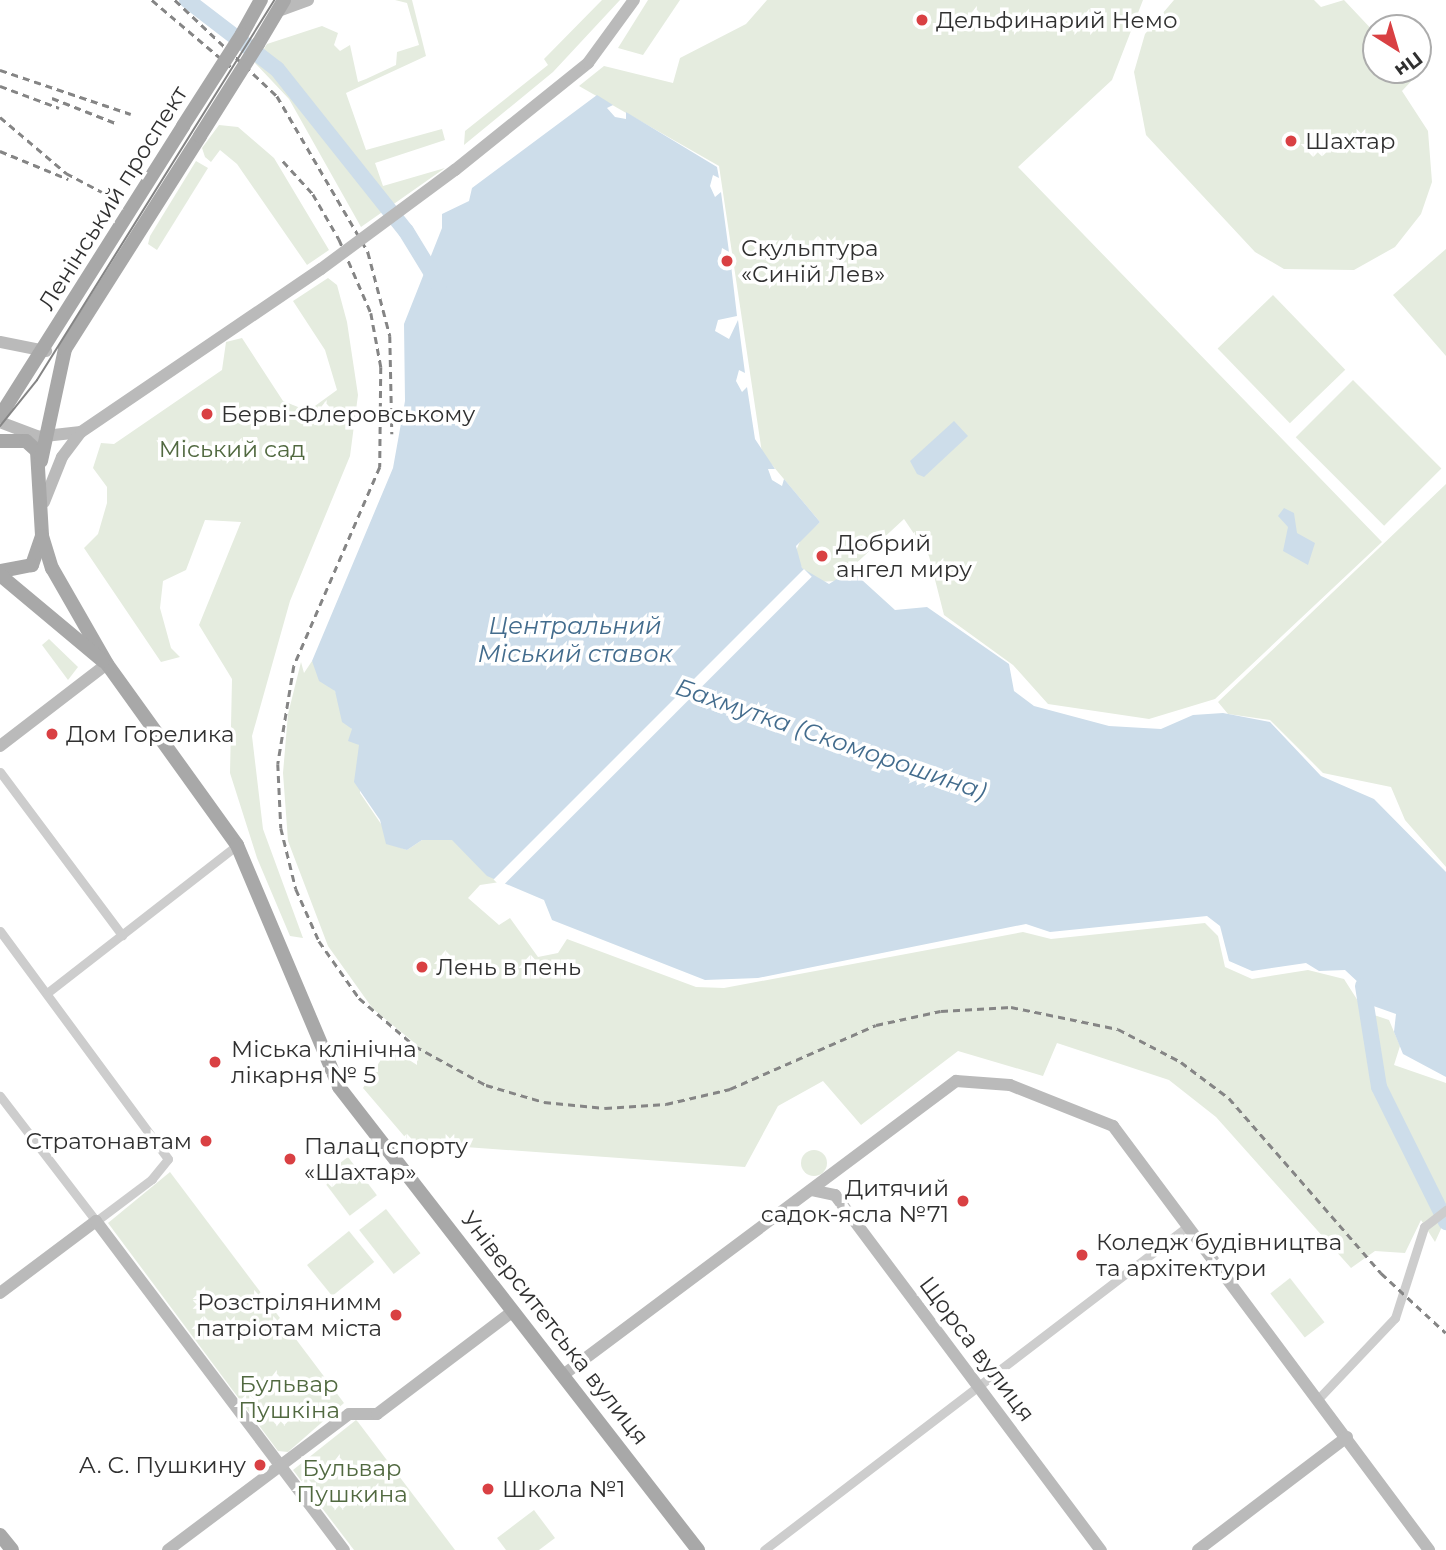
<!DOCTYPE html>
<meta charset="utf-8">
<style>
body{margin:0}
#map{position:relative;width:1446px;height:1550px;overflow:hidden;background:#fff;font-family:Montserrat,sans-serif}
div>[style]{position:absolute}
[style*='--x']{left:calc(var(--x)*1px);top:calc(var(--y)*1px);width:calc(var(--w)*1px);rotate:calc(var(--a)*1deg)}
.green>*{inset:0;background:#e5ecdf;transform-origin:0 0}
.round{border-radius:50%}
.water>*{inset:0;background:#cdddea}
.pier>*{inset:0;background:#fff;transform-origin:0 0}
.river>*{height:16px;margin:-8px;padding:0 8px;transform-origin:8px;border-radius:8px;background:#cdddea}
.street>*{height:9px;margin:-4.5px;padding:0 4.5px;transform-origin:4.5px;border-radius:4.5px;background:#cdcdcd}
.secondary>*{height:12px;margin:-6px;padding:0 6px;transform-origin:6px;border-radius:6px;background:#bababa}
.primary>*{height:14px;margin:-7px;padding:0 7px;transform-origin:7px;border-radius:7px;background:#a8a8a8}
.tram>*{height:2px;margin:-1px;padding:0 1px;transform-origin:1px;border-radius:1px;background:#858585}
.rail>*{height:2.5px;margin-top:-1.25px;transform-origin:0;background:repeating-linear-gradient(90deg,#858585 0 7px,transparent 0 12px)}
.secondary-bridge>*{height:12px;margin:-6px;padding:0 6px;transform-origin:6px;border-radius:6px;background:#bababa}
.primary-bridge>*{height:14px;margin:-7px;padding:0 7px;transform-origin:7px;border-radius:7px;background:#a8a8a8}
.dots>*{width:19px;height:19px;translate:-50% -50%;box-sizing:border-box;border:4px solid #fff;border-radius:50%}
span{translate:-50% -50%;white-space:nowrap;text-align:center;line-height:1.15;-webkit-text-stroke:7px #fff;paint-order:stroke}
.poi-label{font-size:23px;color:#303030}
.left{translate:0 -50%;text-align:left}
.right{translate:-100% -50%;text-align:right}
.street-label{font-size:23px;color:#303030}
.park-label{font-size:23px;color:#516940}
.water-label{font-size:24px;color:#436c8d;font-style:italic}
.north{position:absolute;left:1362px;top:14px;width:70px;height:70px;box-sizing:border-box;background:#fff;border:2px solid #acacac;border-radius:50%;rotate:143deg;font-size:19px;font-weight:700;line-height:28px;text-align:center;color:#303030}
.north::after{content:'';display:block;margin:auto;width:24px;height:32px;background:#d94043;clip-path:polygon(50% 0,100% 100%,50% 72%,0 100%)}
</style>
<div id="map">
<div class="green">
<div style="clip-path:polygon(395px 0,412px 0,426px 56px,346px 93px,366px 150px,442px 129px,445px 140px,375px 163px,383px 186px,445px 168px,361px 227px,289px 99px,255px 63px,267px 44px,322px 26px,338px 33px,334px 45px,340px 51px,350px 45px,358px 82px,366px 79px,396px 65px,397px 52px,419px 45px,407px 3px)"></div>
<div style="clip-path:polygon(602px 0,620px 0,553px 72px,464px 145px,465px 131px,548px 65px,544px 59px)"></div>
<div style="clip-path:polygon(648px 0,680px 0,643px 55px,618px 48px)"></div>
<div style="clip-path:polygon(767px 0,1143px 0,1112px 80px,1018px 167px,1382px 542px,1215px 699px,1149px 719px,1048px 704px,1013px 665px,944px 615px,929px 556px,904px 519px,837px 581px,816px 582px,802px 568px,795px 553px,801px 539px,820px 522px,762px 453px,719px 166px,579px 86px,604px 66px,673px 83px,680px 58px,746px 24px)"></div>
<div style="clip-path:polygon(1174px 0,1314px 0,1321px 7px,1344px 0,1376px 34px,1376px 70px,1410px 70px,1416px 76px,1402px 91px,1428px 131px,1432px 182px,1421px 214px,1395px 247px,1354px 270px,1284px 269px,1255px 252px,1146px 135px,1134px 72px,1145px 34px)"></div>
<div style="clip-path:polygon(219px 125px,238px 127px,274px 158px,329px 250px,307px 265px,237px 164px,220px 150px,211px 162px,205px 157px,202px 148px)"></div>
<div style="clip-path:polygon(196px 161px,208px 168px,157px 250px,148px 244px,150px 236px)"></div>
<div style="clip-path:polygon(1446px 249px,1446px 356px,1393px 295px)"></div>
<div style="clip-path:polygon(328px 278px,337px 285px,347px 322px,358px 395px,350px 456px,290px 601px,252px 736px,263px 829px,303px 938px,290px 936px,257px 858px,230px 773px,232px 679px,199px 625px,241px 522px,205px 520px,186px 570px,163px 581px,160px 608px,171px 648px,180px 657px,161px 662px,84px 548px,98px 534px,107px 503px,107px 487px,93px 468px,101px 443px,114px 444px,222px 370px,226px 342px,242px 338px,283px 401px,308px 411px,337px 390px,325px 350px,293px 301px)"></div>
<div style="left:1273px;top:295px;width:104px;height:77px;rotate:46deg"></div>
<div style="left:1353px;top:380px;width:125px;height:81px;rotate:45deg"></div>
<div style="clip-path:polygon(1446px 484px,1446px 867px,1405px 820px,1391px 787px,1323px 773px,1270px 720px,1228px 714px,1218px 702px)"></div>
<div style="clip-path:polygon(49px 639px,78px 667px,68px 680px,42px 645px)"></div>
<div style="clip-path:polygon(312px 661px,335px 691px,359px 745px,360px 793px,396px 846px,407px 850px,422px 840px,453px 840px,500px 882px,480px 885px,468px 898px,499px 925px,510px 918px,538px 957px,558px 953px,567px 939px,696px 987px,724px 988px,1023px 932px,1051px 939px,1205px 923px,1218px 936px,1225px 967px,1252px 979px,1308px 970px,1344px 979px,1365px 1012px,1389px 1020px,1400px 1046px,1394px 1065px,1446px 1083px,1446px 1218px,1435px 1242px,1421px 1220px,1405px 1253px,1375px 1251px,1351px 1268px,1216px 1117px,1169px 1080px,1057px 1043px,1043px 1076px,958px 1051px,861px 1125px,823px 1081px,778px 1106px,745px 1167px,410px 1143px,363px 1088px,389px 1047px,417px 1065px,417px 1045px,373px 1009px,328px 946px,288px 841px,283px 773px,288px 714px,301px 662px,304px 673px)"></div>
<div class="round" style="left:801px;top:1150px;width:26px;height:26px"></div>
<div style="left:348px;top:1157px;width:48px;height:34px;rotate:53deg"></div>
<div style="clip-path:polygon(170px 1172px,344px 1403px,288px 1452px,278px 1451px,108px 1223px)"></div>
<div style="left:386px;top:1209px;width:56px;height:34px;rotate:52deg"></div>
<div style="left:349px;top:1231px;width:40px;height:54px;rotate:51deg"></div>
<div style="left:1290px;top:1278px;width:56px;height:25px;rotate:52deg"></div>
<div style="clip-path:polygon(356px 1420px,358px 1422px,455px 1550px,354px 1550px,293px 1470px)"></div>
<div style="clip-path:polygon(534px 1510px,555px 1538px,539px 1550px,506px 1550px,497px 1538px)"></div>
</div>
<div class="water">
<div style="clip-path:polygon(597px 95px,613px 105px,607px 108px,615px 117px,626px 119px,626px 112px,717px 167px,719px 178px,713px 175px,710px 186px,715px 197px,721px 192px,729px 252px,722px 248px,720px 260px,725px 270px,731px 265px,737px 316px,718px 320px,715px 331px,729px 339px,738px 320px,745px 373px,739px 370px,736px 381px,742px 392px,747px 387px,755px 439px,775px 469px,768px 469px,772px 480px,782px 486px,784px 479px,820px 522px,796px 546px,802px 568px,829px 584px,851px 570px,895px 610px,927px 607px,1009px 664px,1014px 691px,1034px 706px,1109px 726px,1161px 729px,1193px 715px,1223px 713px,1270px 722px,1321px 776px,1374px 799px,1446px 872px,1446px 1077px,1403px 1054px,1394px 1032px,1396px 1014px,1365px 1003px,1360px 984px,1345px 970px,1319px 971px,1306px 963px,1252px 971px,1229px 961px,1220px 926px,1207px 916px,1050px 932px,1026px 924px,758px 978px,705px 980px,552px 920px,544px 900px,487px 876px,452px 840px,422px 840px,407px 850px,386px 844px,380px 820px,354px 782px,359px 745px,348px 741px,352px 729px,342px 722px,335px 691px,319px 681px,312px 661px,393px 468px,405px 401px,404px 324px,442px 228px,442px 214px,469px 201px,472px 188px)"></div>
<div style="clip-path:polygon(954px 421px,968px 436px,924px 477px,917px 474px,910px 461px)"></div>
<div style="clip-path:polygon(1284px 508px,1294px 513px,1297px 533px,1315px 543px,1308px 565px,1283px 551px,1288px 527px,1278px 516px)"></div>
</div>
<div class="pier">
<div style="left:804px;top:569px;width:11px;height:439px;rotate:45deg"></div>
</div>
<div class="river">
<div style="--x:187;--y:0;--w:113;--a:37.5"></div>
<div style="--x:277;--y:69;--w:207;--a:51.5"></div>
<div style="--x:406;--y:231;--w:63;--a:58.6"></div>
<div style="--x:1363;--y:986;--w:102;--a:81"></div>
<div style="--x:1379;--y:1087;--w:151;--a:63.6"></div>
</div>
<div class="street">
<div style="--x:0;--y:772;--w:204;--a:53.2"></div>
<div style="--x:0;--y:931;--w:283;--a:53.6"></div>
<div style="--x:168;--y:1159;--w:26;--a:129"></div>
<div style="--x:152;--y:1179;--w:70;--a:143.1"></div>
<div style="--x:96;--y:1221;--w:158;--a:-127.5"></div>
<div style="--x:47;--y:993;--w:241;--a:-37.9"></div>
<div style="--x:1318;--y:1399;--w:112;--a:-46.5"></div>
<div style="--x:1395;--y:1318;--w:96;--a:-72.3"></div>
<div style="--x:1424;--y:1227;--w:28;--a:-38"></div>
<div style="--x:764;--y:1550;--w:534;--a:-37.39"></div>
</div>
<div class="secondary">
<div style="--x:278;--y:11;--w:32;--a:-20"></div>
<div style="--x:455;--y:170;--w:171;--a:-38.8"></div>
<div style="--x:588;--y:63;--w:78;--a:-53.9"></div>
<div style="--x:0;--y:342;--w:47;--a:11.1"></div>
<div style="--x:0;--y:422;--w:39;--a:21"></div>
<div style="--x:18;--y:439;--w:63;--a:-6.3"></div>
<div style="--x:44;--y:502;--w:48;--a:-68.2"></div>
<div style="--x:62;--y:457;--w:31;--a:-53"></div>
<div style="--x:81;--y:432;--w:290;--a:-34.2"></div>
<div style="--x:0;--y:746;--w:135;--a:-37.5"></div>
<div style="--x:811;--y:1190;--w:25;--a:12"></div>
<div style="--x:835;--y:1195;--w:444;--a:53.2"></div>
<div style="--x:0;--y:1293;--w:120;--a:-36.9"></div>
<div style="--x:96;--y:1221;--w:412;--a:53"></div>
<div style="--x:563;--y:1375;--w:491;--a:-36.8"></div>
<div style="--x:956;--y:1081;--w:54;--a:4.2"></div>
<div style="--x:1010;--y:1085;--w:111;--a:21.7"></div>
<div style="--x:1113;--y:1126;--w:529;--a:53.3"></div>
<div style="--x:168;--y:1550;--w:226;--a:-36.9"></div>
<div style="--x:349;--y:1414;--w:28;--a:0"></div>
<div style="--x:377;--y:1414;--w:171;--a:-37.1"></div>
<div style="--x:1198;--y:1550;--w:187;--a:-37.2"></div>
</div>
<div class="primary">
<div style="--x:242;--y:34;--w:39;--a:-61"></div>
<div style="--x:258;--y:44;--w:51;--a:-59.4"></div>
<div style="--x:0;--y:416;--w:343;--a:-57.7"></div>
<div style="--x:0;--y:441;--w:26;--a:0"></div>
<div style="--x:26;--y:441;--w:15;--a:42"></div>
<div style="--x:37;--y:451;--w:85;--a:86.6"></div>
<div style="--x:42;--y:536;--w:31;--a:109"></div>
<div style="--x:32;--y:565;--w:33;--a:169"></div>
<div style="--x:41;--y:461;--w:115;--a:-77.9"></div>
<div style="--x:65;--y:349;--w:252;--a:-57.6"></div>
<div style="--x:42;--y:536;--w:34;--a:73"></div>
<div style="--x:52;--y:568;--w:111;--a:60.2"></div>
<div style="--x:107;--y:664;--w:223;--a:54.3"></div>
<div style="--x:237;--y:845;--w:263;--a:67.1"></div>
<div style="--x:339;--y:1087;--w:586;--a:52.21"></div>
<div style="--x:0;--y:575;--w:134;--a:39.9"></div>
<div style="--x:0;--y:1535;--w:19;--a:51"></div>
</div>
<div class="tram">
<div style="--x:0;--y:426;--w:59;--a:-51.2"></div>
<div style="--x:37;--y:380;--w:448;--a:-58"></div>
</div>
<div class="rail">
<div style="--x:152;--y:0;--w:111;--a:40.3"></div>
<div style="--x:175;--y:0;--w:140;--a:43.3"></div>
<div style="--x:277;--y:96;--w:181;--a:59.7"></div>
<div style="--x:368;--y:252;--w:87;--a:75.3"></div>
<div style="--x:390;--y:336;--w:98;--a:88.8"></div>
<div style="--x:0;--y:70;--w:138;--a:18.6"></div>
<div style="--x:0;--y:86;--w:63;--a:20.4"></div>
<div style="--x:52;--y:98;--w:71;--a:21.5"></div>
<div style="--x:0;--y:117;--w:87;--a:40.3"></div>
<div style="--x:66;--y:173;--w:43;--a:27.8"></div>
<div style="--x:0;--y:151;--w:74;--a:22.4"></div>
<div style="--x:283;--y:161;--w:45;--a:47.7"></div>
<div style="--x:313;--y:194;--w:52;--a:60"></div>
<div style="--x:339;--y:239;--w:81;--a:66.6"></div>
<div style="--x:371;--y:313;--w:55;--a:79.5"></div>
<div style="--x:381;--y:367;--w:100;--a:90.6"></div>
<div style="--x:380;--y:467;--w:217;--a:113.4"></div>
<div style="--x:294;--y:666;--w:99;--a:99.3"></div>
<div style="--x:278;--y:764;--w:64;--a:87.3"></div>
<div style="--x:281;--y:828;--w:63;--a:76.2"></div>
<div style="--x:296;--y:889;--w:57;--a:66.1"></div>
<div style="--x:319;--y:941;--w:70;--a:54.9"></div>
<div style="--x:359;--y:998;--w:74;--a:40.6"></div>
<div style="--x:415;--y:1046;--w:81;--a:28.8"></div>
<div style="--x:486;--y:1085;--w:60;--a:16.3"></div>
<div style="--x:544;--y:1102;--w:61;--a:5.6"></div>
<div style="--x:605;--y:1108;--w:61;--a:-3.8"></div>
<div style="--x:666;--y:1104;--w:66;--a:-13.2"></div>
<div style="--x:730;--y:1089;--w:159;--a:-23.7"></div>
<div style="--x:876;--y:1025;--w:66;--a:-12.2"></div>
<div style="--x:941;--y:1011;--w:70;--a:-3.3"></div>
<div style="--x:1011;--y:1007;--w:109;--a:11.6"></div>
<div style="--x:1118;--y:1029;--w:71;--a:27.6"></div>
<div style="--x:1181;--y:1062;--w:60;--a:36.9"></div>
<div style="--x:1229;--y:1098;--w:232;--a:49"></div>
<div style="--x:1381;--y:1273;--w:88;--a:42.7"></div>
</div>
<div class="secondary-bridge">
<div style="--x:321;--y:269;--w:167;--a:-36.5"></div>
</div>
<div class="primary-bridge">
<div style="--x:183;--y:126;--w:109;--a:-57.3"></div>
<div style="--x:200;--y:136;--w:109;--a:-57.8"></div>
</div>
<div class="dots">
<div style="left:922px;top:20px;background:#d94043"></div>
<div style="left:1291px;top:141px;background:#d94043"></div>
<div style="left:727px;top:261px;background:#d94043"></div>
<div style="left:207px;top:414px;background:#d94043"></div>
<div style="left:822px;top:556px;background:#d94043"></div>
<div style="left:52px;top:734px;background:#d94043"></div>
<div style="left:422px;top:967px;background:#d94043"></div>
<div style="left:215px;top:1062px;background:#d94043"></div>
<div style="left:206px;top:1141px;background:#d94043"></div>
<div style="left:290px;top:1159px;background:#d94043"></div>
<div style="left:963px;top:1201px;background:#d94043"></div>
<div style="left:1082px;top:1255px;background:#d94043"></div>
<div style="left:396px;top:1315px;background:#d94043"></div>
<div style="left:260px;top:1465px;background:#d94043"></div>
<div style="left:488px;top:1489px;background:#d94043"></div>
</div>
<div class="poi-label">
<span class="left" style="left:936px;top:20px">Дельфинарий Немо</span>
<span class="left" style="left:1305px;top:141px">Шахтар</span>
<span class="left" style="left:741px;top:261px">Скульптура<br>«Синій Лев»</span>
<span class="left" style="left:221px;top:414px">Берві-Флеровському</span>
<span class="left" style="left:836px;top:556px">Добрий<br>ангел миру</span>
<span class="left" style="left:66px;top:734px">Дом Горелика</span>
<span class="left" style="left:436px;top:967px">Лень в пень</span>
<span class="left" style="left:231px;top:1062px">Міська клінічна<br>лікарня № 5</span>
<span class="right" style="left:192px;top:1141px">Стратонавтам</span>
<span class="left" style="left:304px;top:1159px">Палац спорту<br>«Шахтар»</span>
<span class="right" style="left:949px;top:1201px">Дитячий<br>садок-ясла №71</span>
<span class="left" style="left:1096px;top:1255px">Коледж будівництва<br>та архітектури</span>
<span class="right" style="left:382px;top:1315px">Розстрілянимм<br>патріотам міста</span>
<span class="right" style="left:246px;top:1465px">А. С. Пушкину</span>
<span class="left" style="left:502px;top:1489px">Школа №1</span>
</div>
<div class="street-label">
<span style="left:113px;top:198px;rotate:-58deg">Ленінський проспект</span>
<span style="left:555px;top:1328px;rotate:52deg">Університетська вулиця</span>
<span style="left:977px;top:1349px;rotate:53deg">Щорса вулиця</span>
</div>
<div class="park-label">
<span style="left:232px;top:449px">Міський сад</span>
<span style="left:289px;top:1397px">Бульвар<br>Пушкіна</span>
<span style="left:352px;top:1481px">Бульвар<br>Пушкина</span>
</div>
<div class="water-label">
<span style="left:575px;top:640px">Центральний<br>Міський ставок</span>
<span style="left:831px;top:739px;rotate:19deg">Бахмутка (Скоморошина)</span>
</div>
<div class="north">Пн</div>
</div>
